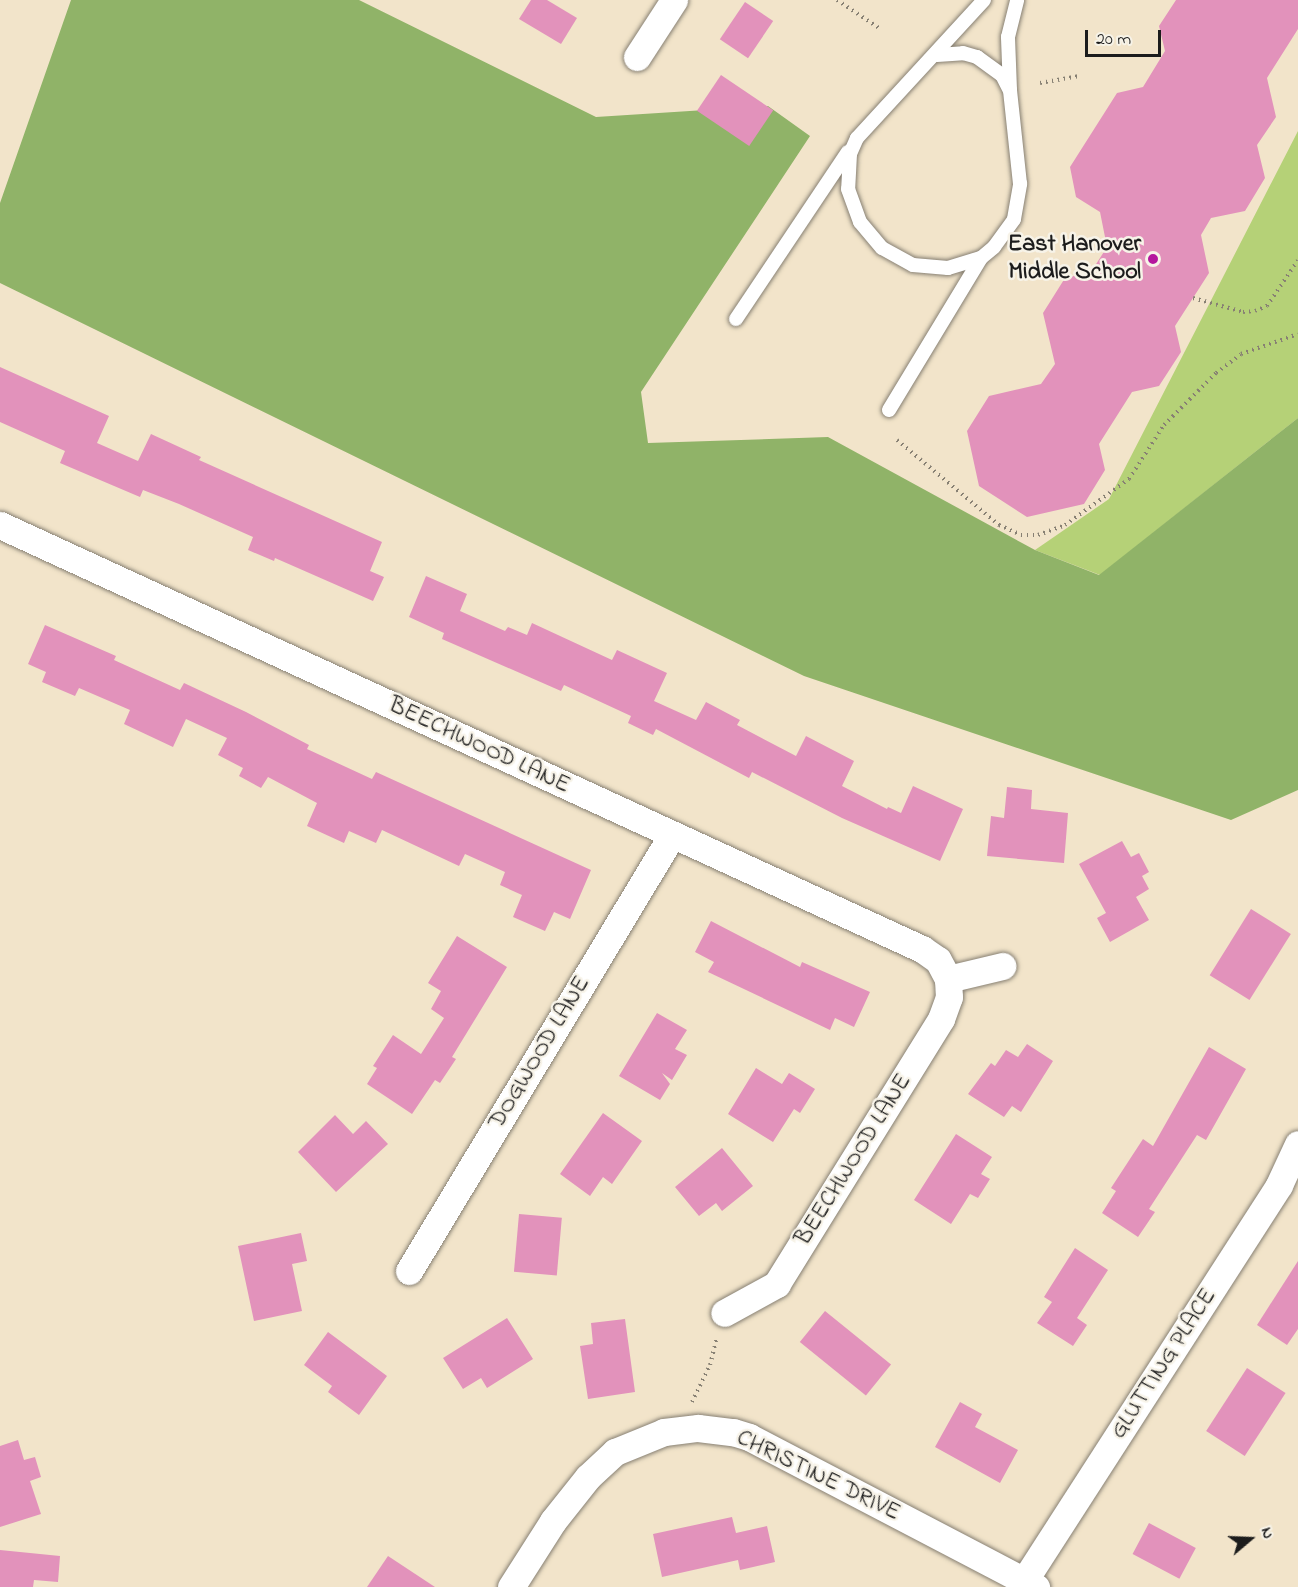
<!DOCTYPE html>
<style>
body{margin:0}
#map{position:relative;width:1298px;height:1587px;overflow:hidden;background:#f2e4ca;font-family:"Indie Flower",sans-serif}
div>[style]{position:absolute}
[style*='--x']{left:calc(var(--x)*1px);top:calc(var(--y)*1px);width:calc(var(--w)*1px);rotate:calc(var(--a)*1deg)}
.green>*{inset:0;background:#b5d177}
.forest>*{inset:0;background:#90b368}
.building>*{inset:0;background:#e292bb;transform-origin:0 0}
.path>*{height:4px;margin-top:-2px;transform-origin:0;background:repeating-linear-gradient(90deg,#878073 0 1.5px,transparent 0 6px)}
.roads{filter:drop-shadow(0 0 2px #878073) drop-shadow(0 0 2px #878073)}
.lane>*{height:14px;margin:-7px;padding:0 7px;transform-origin:7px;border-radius:7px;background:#fff}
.street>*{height:27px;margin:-13.5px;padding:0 13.5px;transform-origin:13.5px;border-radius:13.5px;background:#fff}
.dots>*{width:16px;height:16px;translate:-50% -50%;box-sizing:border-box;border:3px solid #f7f3e8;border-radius:50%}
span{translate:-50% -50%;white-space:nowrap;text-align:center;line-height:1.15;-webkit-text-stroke:5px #f7f3e8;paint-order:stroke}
.poi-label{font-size:24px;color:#1c1c1c;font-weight:700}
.right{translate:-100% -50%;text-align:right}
.street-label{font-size:24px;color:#1c1c1c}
.north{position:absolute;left:1220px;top:1509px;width:60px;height:60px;-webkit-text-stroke:4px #f7f3e8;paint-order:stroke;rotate:71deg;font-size:16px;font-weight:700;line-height:24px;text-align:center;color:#1c1c1c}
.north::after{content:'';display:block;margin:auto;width:21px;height:27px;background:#1c1c1c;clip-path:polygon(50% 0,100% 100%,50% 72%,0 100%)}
.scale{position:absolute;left:1085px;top:30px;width:76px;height:27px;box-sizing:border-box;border:3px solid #1c1c1c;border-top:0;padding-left:8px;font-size:18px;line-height:21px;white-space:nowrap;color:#1c1c1c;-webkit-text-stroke:4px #f7f3e8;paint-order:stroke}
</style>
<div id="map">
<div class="green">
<div style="clip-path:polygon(1298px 131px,1298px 418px,1100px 575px,1035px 550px,1109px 499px)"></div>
</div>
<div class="forest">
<div style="clip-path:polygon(71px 0,359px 0,596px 117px,768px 106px,810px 136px,641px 392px,648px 443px,828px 437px,1035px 550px,1099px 575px,1298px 418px,1298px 790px,1231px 820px,804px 676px,0 283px,0 203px)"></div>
</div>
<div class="building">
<div style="clip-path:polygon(531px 0,547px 0,577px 18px,561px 44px,519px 19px)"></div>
<div style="clip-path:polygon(1176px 0,1298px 0,1298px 29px,1267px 78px,1276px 117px,1257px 145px,1265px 178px,1245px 211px,1211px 218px,1201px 235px,1209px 273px,1175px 326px,1181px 352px,1159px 386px,1132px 392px,1099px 444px,1105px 470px,1084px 504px,1027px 517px,979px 486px,967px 431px,989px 396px,1041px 384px,1055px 364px,1043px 313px,1065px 278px,1091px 272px,1107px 247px,1100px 212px,1076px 197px,1070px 167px,1117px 93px,1143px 87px,1165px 51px,1159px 26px)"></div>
<div style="left:745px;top:2px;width:34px;height:45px;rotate:34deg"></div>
<div style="left:721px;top:75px;width:63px;height:43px;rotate:34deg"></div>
<div style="clip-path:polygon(0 367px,109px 416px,97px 443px,138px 461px,151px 434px,201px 457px,199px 460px,382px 542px,370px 571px,384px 577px,373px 601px,275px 558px,274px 561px,248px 550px,253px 537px,179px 504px,143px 490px,140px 497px,60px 463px,65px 451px,0 422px)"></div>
<div style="clip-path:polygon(426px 576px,467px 594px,460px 611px,505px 631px,508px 627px,527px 635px,532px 623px,612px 660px,617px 650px,667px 673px,654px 701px,696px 720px,706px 702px,740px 720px,737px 725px,796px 756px,806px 736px,854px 761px,842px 786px,887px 809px,888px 807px,901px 813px,913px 786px,963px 809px,940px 861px,842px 818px,752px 772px,749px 778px,656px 729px,653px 735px,628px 723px,631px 716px,564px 685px,561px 691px,442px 639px,444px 633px,409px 617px)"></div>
<div style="clip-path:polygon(45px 625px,116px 656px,114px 660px,180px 690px,184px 683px,246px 712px,309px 745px,307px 749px,372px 779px,376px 772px,591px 870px,570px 919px,554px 912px,545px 931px,513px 917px,522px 895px,500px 885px,505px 872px,465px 854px,459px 866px,382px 830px,376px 843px,349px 831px,344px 843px,307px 826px,317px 803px,268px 777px,261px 788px,239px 776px,243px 768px,218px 755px,227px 738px,186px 719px,173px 747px,124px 724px,130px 710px,79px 688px,75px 696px,42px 682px,46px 672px,28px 664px)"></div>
<div style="clip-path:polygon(1007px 787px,1032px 790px,1031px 809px,1068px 813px,1064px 863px,987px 856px,991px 816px,1004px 818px)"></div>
<div style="clip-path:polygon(1122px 841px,1131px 857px,1139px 853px,1149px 872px,1142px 876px,1149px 889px,1136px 897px,1149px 920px,1110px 942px,1097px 918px,1106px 913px,1079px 864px)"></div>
<div style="left:1251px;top:909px;width:47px;height:78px;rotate:32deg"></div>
<div style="clip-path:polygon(711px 921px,800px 967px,802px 962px,870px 992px,854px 1027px,835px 1018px,830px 1030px,708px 972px,714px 962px,695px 952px)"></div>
<div style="clip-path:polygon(457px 936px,507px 967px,452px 1057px,456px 1059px,440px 1083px,435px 1080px,412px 1114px,367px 1084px,377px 1068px,373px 1066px,393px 1035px,421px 1054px,444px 1018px,431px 1009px,441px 991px,428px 983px)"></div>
<div style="clip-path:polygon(657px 1013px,687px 1030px,675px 1049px,687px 1055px,672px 1080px,662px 1073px,670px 1084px,660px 1100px,619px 1076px)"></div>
<div style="clip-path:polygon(1027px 1044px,1053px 1061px,1021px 1112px,1012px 1106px,1004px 1117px,968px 1094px,991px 1063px,995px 1066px,1006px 1050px,1018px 1057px)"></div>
<div style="clip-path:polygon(1209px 1047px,1246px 1069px,1206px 1140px,1197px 1135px,1149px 1209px,1155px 1212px,1138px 1237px,1102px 1213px,1116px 1191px,1111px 1188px,1143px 1139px,1153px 1146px)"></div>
<div style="clip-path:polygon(756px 1068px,782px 1084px,789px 1073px,815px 1089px,800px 1113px,794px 1109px,773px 1142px,728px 1114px)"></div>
<div style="clip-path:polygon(603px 1113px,642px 1141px,612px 1184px,603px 1177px,590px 1196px,560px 1174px)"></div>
<div style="clip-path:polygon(335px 1115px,353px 1134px,366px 1121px,388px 1144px,336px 1192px,298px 1152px)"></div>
<div style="clip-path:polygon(956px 1134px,992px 1157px,981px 1174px,990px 1179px,978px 1198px,970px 1194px,951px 1224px,914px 1200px)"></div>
<div style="clip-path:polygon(722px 1148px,753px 1186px,722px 1211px,716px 1203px,699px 1216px,675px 1187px)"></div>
<div style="left:519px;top:1214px;width:43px;height:58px;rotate:5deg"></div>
<div style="clip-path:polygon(301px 1233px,307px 1261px,292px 1264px,302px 1311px,254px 1321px,238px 1246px)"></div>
<div style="clip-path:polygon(1075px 1248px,1108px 1270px,1077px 1318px,1087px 1325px,1073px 1346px,1037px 1323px,1052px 1302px,1044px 1297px)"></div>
<div style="clip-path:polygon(1298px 1261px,1298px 1329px,1287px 1345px,1257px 1325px)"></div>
<div style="left:825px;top:1311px;width:85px;height:40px;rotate:39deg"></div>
<div style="clip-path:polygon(507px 1318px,533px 1359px,487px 1388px,481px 1378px,463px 1389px,443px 1358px)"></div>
<div style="clip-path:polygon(625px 1319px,635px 1392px,588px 1399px,580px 1346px,593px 1344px,591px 1323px)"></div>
<div style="clip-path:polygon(328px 1332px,387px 1376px,359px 1415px,328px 1392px,332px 1386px,304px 1365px)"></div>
<div style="left:1247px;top:1368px;width:46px;height:75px;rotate:33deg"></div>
<div style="clip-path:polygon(960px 1402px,982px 1414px,975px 1427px,1018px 1450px,1000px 1483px,935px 1447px)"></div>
<div style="clip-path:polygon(18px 1440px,24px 1460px,35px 1457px,41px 1477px,30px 1481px,41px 1514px,0 1527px,0 1446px)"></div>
<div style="clip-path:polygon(732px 1517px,736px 1533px,767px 1526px,775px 1562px,740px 1570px,738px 1560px,662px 1577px,653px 1534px)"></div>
<div style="left:1149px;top:1523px;width:53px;height:35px;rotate:28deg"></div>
<div style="clip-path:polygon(0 1550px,60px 1556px,58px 1582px,34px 1580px,33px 1587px,0 1587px)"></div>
<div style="clip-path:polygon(388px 1556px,435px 1587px,367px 1587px)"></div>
</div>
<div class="path">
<div style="--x:837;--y:0;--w:50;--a:33.7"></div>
<div style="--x:1040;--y:83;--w:40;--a:-10"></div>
<div style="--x:1193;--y:298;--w:52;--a:15.6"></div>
<div style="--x:1243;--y:312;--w:12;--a:-5"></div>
<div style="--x:1255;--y:311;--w:13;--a:-23"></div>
<div style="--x:1267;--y:306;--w:55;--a:-56"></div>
<div style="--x:897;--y:440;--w:133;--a:39.8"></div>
<div style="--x:999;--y:525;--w:24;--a:24"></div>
<div style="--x:1021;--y:535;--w:17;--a:0"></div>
<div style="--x:1038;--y:535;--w:29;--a:-20"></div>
<div style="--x:1065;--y:525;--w:79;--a:-35.7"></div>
<div style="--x:1129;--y:479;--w:64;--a:-57.1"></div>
<div style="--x:1164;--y:425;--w:74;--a:-45"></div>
<div style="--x:1216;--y:373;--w:31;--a:-37"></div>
<div style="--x:1241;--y:354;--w:60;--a:-19.3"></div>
<div style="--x:692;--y:1402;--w:41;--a:-64.1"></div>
<div style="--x:710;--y:1365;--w:29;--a:-76"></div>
</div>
<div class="roads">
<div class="lane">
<div style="--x:984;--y:0;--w:188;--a:132.6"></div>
<div style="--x:857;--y:138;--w:17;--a:114"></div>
<div style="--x:850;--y:154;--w:35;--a:93"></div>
<div style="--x:848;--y:189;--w:35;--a:70"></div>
<div style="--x:860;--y:222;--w:34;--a:50"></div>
<div style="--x:882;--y:248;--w:35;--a:29"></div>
<div style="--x:913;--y:265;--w:35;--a:5"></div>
<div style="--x:948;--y:268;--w:34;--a:-17"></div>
<div style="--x:981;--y:258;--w:17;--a:-40"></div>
<div style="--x:994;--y:247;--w:34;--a:-54"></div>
<div style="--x:1014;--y:219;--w:36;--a:-80"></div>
<div style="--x:1020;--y:184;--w:95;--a:-96.1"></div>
<div style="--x:1010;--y:90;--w:53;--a:-92.2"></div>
<div style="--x:1008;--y:37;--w:38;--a:-76"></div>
<div style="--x:937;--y:55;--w:26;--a:-4"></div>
<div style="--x:963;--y:53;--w:15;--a:16"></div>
<div style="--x:977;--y:57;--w:31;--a:36"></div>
<div style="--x:1002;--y:75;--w:16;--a:63"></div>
<div style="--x:736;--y:319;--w:201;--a:-56.2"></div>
<div style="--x:889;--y:410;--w:178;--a:-58.8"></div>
</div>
<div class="street">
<div style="--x:637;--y:57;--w:68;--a:-57"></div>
<div style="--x:0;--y:525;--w:1015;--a:24.7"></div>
<div style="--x:922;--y:949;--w:19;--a:35"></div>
<div style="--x:938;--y:960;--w:21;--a:62"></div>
<div style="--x:948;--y:979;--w:18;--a:87"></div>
<div style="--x:949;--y:997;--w:23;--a:110"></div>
<div style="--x:941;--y:1019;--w:312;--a:121.8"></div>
<div style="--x:777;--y:1284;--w:60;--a:151.3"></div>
<div style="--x:948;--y:979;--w:56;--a:-13.5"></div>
<div style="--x:409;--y:1271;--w:509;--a:-58.9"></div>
<div style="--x:1024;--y:1581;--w:471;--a:-57.2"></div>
<div style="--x:1279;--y:1185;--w:45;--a:-65.1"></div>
<div style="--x:511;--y:1587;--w:78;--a:-57.5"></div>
<div style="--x:553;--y:1521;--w:56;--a:-51.5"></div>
<div style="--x:588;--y:1477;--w:37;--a:-43"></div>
<div style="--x:615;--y:1452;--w:53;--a:-22.2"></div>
<div style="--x:664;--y:1432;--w:34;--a:-7"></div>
<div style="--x:698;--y:1428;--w:35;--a:7"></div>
<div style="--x:733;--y:1432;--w:17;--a:17"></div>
<div style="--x:749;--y:1437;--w:324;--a:27.6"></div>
</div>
</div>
<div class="dots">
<div style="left:1153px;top:259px;background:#b5179e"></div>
</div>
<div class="poi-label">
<span class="right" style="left:1141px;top:259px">East Hanover<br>Middle School</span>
</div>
<div class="street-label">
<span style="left:479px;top:746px;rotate:25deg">BEECHWOOD LANE</span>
<span style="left:540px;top:1053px;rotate:-59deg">DOGWOOD LANE</span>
<span style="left:854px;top:1160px;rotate:-58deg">BEECHWOOD LANE</span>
<span style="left:1164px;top:1364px;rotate:-57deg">GLUTTING PLACE</span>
<span style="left:818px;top:1476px;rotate:26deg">CHRISTINE DRIVE</span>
</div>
<div class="north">N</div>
<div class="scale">20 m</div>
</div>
